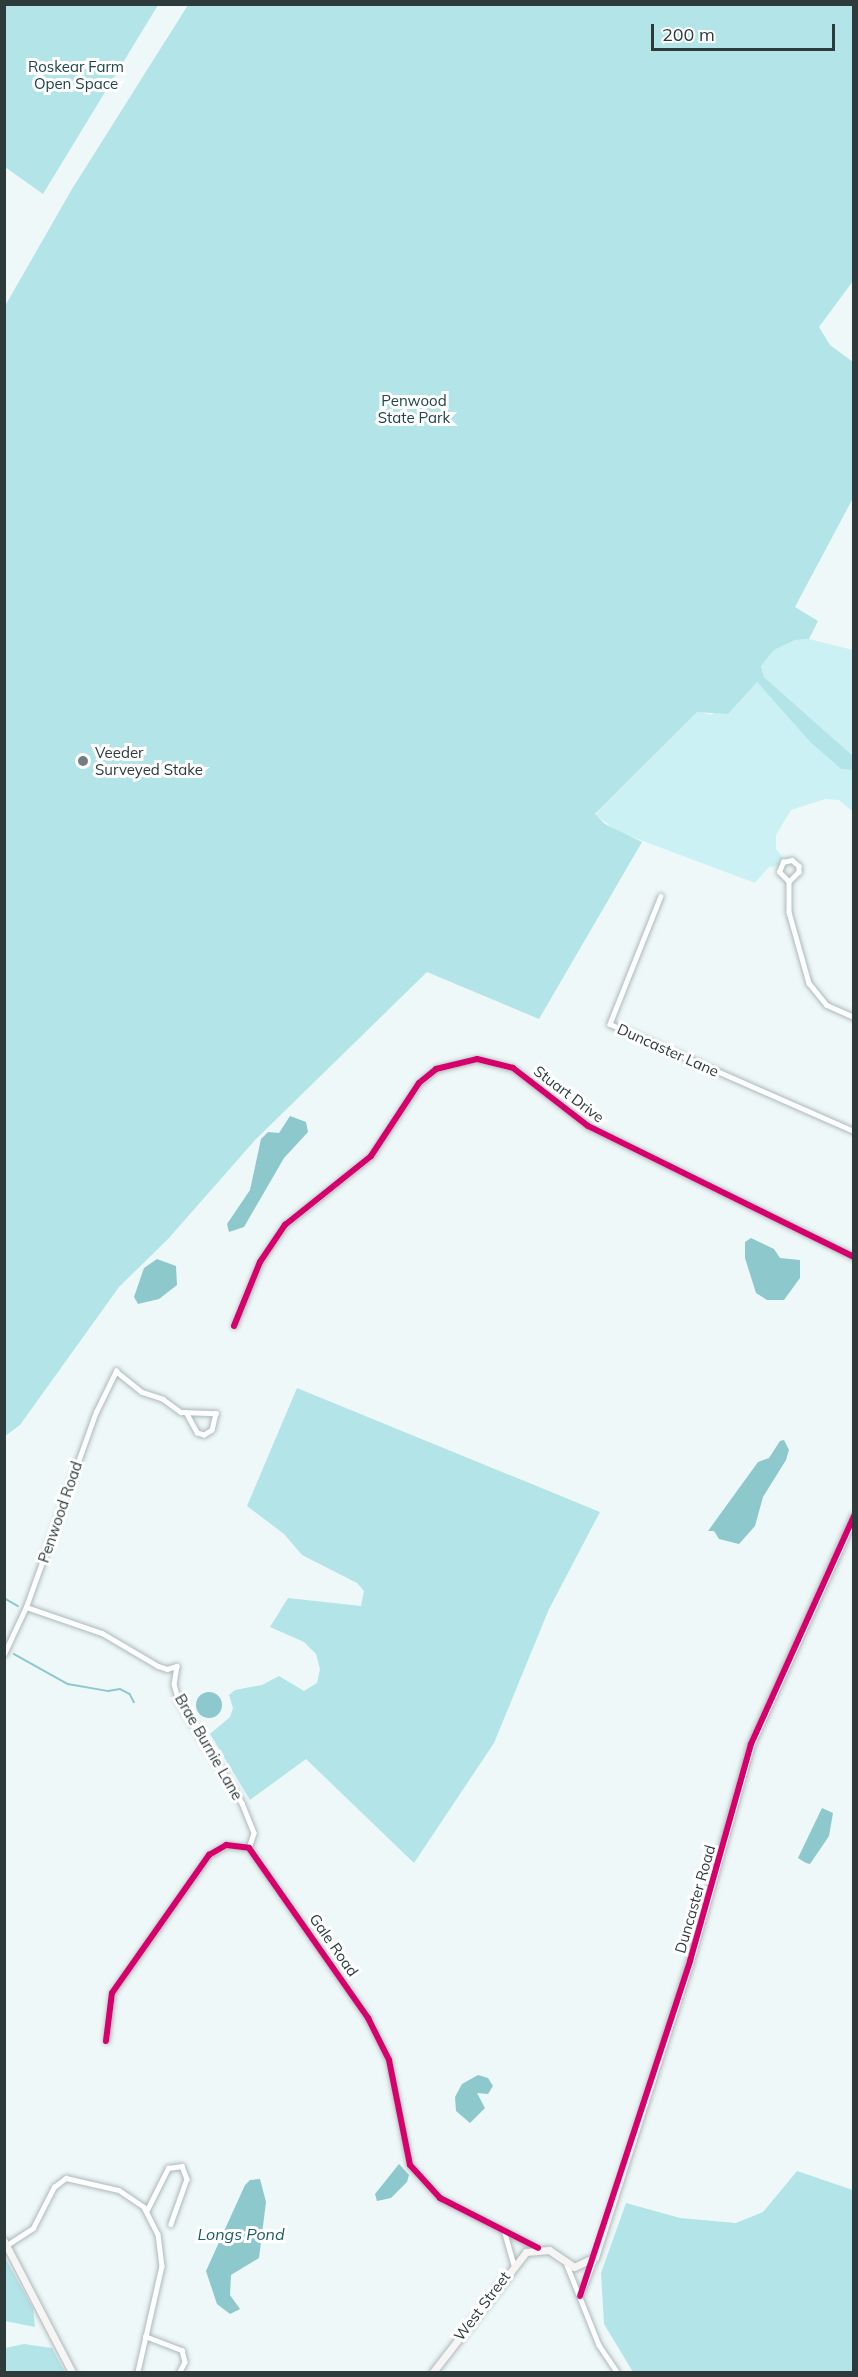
<!DOCTYPE html>
<style>
body{margin:0}
#map{position:relative;width:858px;height:2377px;overflow:hidden;background:#eef8f9;font-family:Mulish,sans-serif}
div>[style]{position:absolute}
[style*='--x']{left:calc(var(--x)*1px);top:calc(var(--y)*1px);width:calc(var(--w)*1px);rotate:calc(var(--a)*1deg)}
.green>*{inset:0;background:#cbf1f4}
.forest>*{inset:0;background:#b3e4e8}
.water>*{inset:0;background:#8cc8cc}
.round{border-radius:50%}
.stream>*{height:1.5px;margin:-0.75px;padding:0 0.75px;transform-origin:0.75px;border-radius:0.75px;background:#8cc8cc}
.roads{filter:drop-shadow(0 0 2px #aeb8b9) drop-shadow(0 0 2px #aeb8b9)}
.street>*{height:4.5px;margin:-2.25px;padding:0 2.25px;transform-origin:2.25px;border-radius:2.25px;background:#fcfefe}
.secondary>*{height:7px;margin:-3.5px;padding:0 3.5px;transform-origin:3.5px;border-radius:3.5px;background:#f6f5f3}
.cycleway>*{height:6px;margin:-3px;padding:0 3px;transform-origin:3px;border-radius:3px;background:#d6006c}
.dots>*{width:16px;height:16px;translate:-50% -50%;box-sizing:border-box;border:3px solid #fff;border-radius:50%}
span{translate:-50% -50%;white-space:nowrap;text-align:center;line-height:1.15;-webkit-text-stroke:6px #fff;paint-order:stroke}
.park-label{font-size:15px;color:#204649}
.poi-label{font-size:15px;color:#2e3b3b}
.left{translate:0 -50%;text-align:left}
.street-label{font-size:15px;color:#2e3b3b}
.water-label{font-size:16px;color:#195d62;font-style:italic}
.frame{position:absolute;inset:0;border:6px solid #2e3b3b;pointer-events:none}
.scale{position:absolute;left:651px;top:24px;width:184px;height:27px;box-sizing:border-box;border:3px solid #2e3b3b;border-top:0;padding-left:8px;font-size:18px;line-height:21px;white-space:nowrap;color:#2e3b3b;-webkit-text-stroke:4px #fff;paint-order:stroke}
</style>
<div id="map">
<div class="green">
<div style="clip-path:polygon(809px 639px,853px 650px,853px 756px,764px 677px,761px 666px,774px 650px,795px 640px)"></div>
<div style="clip-path:polygon(756px 681px,810px 742px,841px 769px,853px 770px,853px 812px,839px 800px,825px 799px,791px 810px,776px 835px,776px 849px,786px 861px,780px 866px,769px 867px,755px 883px,619px 832px,595px 815px,697px 711px,711px 715px)"></div>
</div>
<div class="forest">
<div style="clip-path:polygon(5px 4px,158px 5px,43px 194px,5px 167px)"></div>
<div style="clip-path:polygon(188px 5px,853px 5px,853px 281px,819px 327px,830px 345px,853px 362px,853px 498px,795px 607px,818px 621px,809px 639px,795px 640px,774px 650px,761px 666px,764px 677px,853px 756px,853px 770px,841px 769px,810px 742px,757px 682px,728px 714px,697px 712px,595px 814px,605px 824px,642px 842px,539px 1019px,427px 972px,256px 1139px,168px 1239px,119px 1287px,20px 1425px,5px 1436px,5px 306px,72px 189px)"></div>
<div style="clip-path:polygon(297px 1388px,600px 1512px,549px 1609px,494px 1743px,414px 1863px,306px 1759px,250px 1800px,210px 1734px,230px 1717px,233px 1708px,229px 1695px,235px 1690px,262px 1685px,279px 1676px,304px 1691px,317px 1683px,320px 1669px,316px 1654px,304px 1642px,270px 1627px,288px 1598px,361px 1606px,364px 1591px,357px 1583px,302px 1555px,284px 1534px,247px 1506px)"></div>
<div style="clip-path:polygon(797px 2171px,853px 2190px,853px 2372px,633px 2372px,604px 2324px,601px 2273px,626px 2203px,680px 2218px,736px 2223px,763px 2212px)"></div>
<div style="clip-path:polygon(4px 2256px,33px 2308px,35px 2327px,5px 2321px)"></div>
<div style="clip-path:polygon(24px 2344px,52px 2348px,65px 2372px,5px 2372px,5px 2348px)"></div>
</div>
<div class="water">
<div style="clip-path:polygon(290px 1116px,306px 1122px,308px 1132px,284px 1158px,244px 1227px,229px 1232px,227px 1224px,250px 1190px,261px 1139px,268px 1132px,279px 1133px)"></div>
<div style="clip-path:polygon(751px 1238px,774px 1249px,780px 1258px,800px 1260px,800px 1278px,784px 1300px,767px 1300px,756px 1293px,745px 1258px,745px 1242px)"></div>
<div style="clip-path:polygon(157px 1259px,176px 1266px,177px 1285px,159px 1299px,138px 1304px,134px 1297px,144px 1268px)"></div>
<div style="clip-path:polygon(784px 1440px,789px 1450px,786px 1460px,763px 1497px,755px 1526px,739px 1544px,719px 1539px,714px 1531px,708px 1531px,758px 1462px,769px 1458px,780px 1441px)"></div>
<div class="round" style="left:196px;top:1692px;width:26px;height:26px"></div>
<div style="clip-path:polygon(822px 1808px,833px 1813px,829px 1836px,810px 1864px,806px 1863px,798px 1858px)"></div>
<div style="clip-path:polygon(478px 2075px,488px 2078px,493px 2086px,488px 2094px,477px 2093px,485px 2108px,470px 2123px,456px 2111px,455px 2097px,462px 2084px)"></div>
<div style="clip-path:polygon(399px 2164px,409px 2175px,407px 2182px,391px 2198px,377px 2201px,375px 2194px)"></div>
<div style="clip-path:polygon(260px 2179px,266px 2202px,259px 2258px,231px 2275px,230px 2295px,240px 2309px,230px 2314px,217px 2304px,206px 2271px,245px 2185px,250px 2180px)"></div>
</div>
<div class="stream">
<div style="--x:4;--y:1598;--w:16;--a:30"></div>
<div style="--x:14;--y:1654;--w:62;--a:29.1"></div>
<div style="--x:68;--y:1684;--w:41;--a:9.9"></div>
<div style="--x:108;--y:1691;--w:12;--a:-9"></div>
<div style="--x:120;--y:1689;--w:11;--a:27"></div>
<div style="--x:130;--y:1694;--w:9;--a:63"></div>
</div>
<div class="roads">
<div class="street">
<div style="--x:789;--y:882;--w:14;--a:-135"></div>
<div style="--x:779;--y:872;--w:11;--a:-68"></div>
<div style="--x:783;--y:862;--w:9;--a:-13"></div>
<div style="--x:792;--y:860;--w:9;--a:41"></div>
<div style="--x:799;--y:866;--w:6;--a:90"></div>
<div style="--x:799;--y:872;--w:14;--a:135"></div>
<div style="--x:789;--y:882;--w:30;--a:90"></div>
<div style="--x:789;--y:912;--w:74;--a:74.3"></div>
<div style="--x:809;--y:983;--w:28;--a:51"></div>
<div style="--x:827;--y:1005;--w:30;--a:24"></div>
<div style="--x:661;--y:896;--w:138;--a:111.7"></div>
<div style="--x:610;--y:1024;--w:266;--a:23.7"></div>
<div style="--x:234;--y:1326;--w:69;--a:-67.9"></div>
<div style="--x:260;--y:1262;--w:45;--a:-56"></div>
<div style="--x:285;--y:1225;--w:110;--a:-38.7"></div>
<div style="--x:371;--y:1156;--w:87;--a:-56.7"></div>
<div style="--x:419;--y:1083;--w:22;--a:-39"></div>
<div style="--x:436;--y:1069;--w:42;--a:-13.7"></div>
<div style="--x:477;--y:1059;--w:37;--a:14"></div>
<div style="--x:513;--y:1068;--w:95;--a:37.7"></div>
<div style="--x:588;--y:1126;--w:297;--a:26.2"></div>
<div style="--x:26;--y:1607;--w:80;--a:18.9"></div>
<div style="--x:102;--y:1633;--w:65;--a:30.5"></div>
<div style="--x:158;--y:1666;--w:9;--a:18"></div>
<div style="--x:167;--y:1669;--w:10;--a:-17"></div>
<div style="--x:177;--y:1666;--w:18;--a:99"></div>
<div style="--x:174;--y:1684;--w:18;--a:74"></div>
<div style="--x:179;--y:1701;--w:120;--a:58.3"></div>
<div style="--x:242;--y:1803;--w:32;--a:68"></div>
<div style="--x:254;--y:1833;--w:16;--a:108"></div>
<div style="--x:4;--y:1654;--w:52;--a:-64.9"></div>
<div style="--x:26;--y:1607;--w:207;--a:-70.3"></div>
<div style="--x:96;--y:1412;--w:46;--a:-64"></div>
<div style="--x:116;--y:1371;--w:33;--a:39"></div>
<div style="--x:142;--y:1392;--w:22;--a:18"></div>
<div style="--x:163;--y:1399;--w:22;--a:36"></div>
<div style="--x:181;--y:1412;--w:35;--a:2"></div>
<div style="--x:216;--y:1413;--w:17;--a:103"></div>
<div style="--x:212;--y:1430;--w:9;--a:148"></div>
<div style="--x:204;--y:1435;--w:7;--a:-164"></div>
<div style="--x:197;--y:1433;--w:23;--a:-119"></div>
<div style="--x:106;--y:2041;--w:48;--a:-82.9"></div>
<div style="--x:112;--y:1993;--w:169;--a:-54.9"></div>
<div style="--x:209;--y:1855;--w:20;--a:-30"></div>
<div style="--x:226;--y:1845;--w:23;--a:7"></div>
<div style="--x:249;--y:1848;--w:208;--a:55"></div>
<div style="--x:368;--y:2018;--w:47;--a:63.4"></div>
<div style="--x:389;--y:2060;--w:107;--a:78.7"></div>
<div style="--x:410;--y:2165;--w:45;--a:47.7"></div>
<div style="--x:440;--y:2198;--w:110;--a:27"></div>
<div style="--x:147;--y:2210;--w:47;--a:-63.4"></div>
<div style="--x:168;--y:2168;--w:14;--a:-8"></div>
<div style="--x:182;--y:2166;--w:14;--a:69"></div>
<div style="--x:187;--y:2179;--w:48;--a:109.6"></div>
<div style="--x:504;--y:2230;--w:35;--a:74"></div>
<div style="--x:7;--y:2245;--w:31;--a:-33"></div>
<div style="--x:33;--y:2228;--w:46;--a:-62.9"></div>
<div style="--x:54;--y:2187;--w:15;--a:-37"></div>
<div style="--x:66;--y:2178;--w:54;--a:12.8"></div>
<div style="--x:119;--y:2190;--w:30;--a:34"></div>
<div style="--x:144;--y:2207;--w:30;--a:63"></div>
<div style="--x:158;--y:2234;--w:32;--a:83"></div>
<div style="--x:162;--y:2266;--w:109;--a:102.8"></div>
<div style="--x:567;--y:2265;--w:86;--a:68.2"></div>
<div style="--x:599;--y:2345;--w:32;--a:56"></div>
<div style="--x:580;--y:2296;--w:42;--a:-69"></div>
<div style="--x:145;--y:2336;--w:40;--a:21"></div>
<div style="--x:182;--y:2350;--w:12;--a:76"></div>
<div style="--x:185;--y:2362;--w:11;--a:117"></div>
</div>
<div class="secondary">
<div style="--x:4;--y:2241;--w:148;--a:62.6"></div>
<div style="--x:433;--y:2372;--w:152;--a:-52.2"></div>
<div style="--x:526;--y:2252;--w:23;--a:-5"></div>
<div style="--x:549;--y:2250;--w:30;--a:34"></div>
<div style="--x:574;--y:2267;--w:23;--a:-25"></div>
<div style="--x:595;--y:2257;--w:311;--a:-72.2"></div>
<div style="--x:690;--y:1961;--w:225;--a:-74.3"></div>
<div style="--x:751;--y:1744;--w:250;--a:-65.7"></div>
</div>
</div>
<div class="cycleway">
<div style="--x:234;--y:1326;--w:69;--a:-67.9"></div>
<div style="--x:260;--y:1262;--w:45;--a:-56"></div>
<div style="--x:285;--y:1225;--w:110;--a:-38.7"></div>
<div style="--x:371;--y:1156;--w:87;--a:-56.7"></div>
<div style="--x:419;--y:1083;--w:22;--a:-39"></div>
<div style="--x:436;--y:1069;--w:42;--a:-13.7"></div>
<div style="--x:477;--y:1059;--w:37;--a:14"></div>
<div style="--x:513;--y:1068;--w:95;--a:37.7"></div>
<div style="--x:588;--y:1126;--w:297;--a:26.2"></div>
<div style="--x:106;--y:2041;--w:48;--a:-82.9"></div>
<div style="--x:112;--y:1993;--w:169;--a:-54.9"></div>
<div style="--x:209;--y:1855;--w:20;--a:-30"></div>
<div style="--x:226;--y:1845;--w:23;--a:7"></div>
<div style="--x:249;--y:1848;--w:208;--a:55"></div>
<div style="--x:368;--y:2018;--w:47;--a:63.4"></div>
<div style="--x:389;--y:2060;--w:107;--a:78.7"></div>
<div style="--x:410;--y:2165;--w:45;--a:47.7"></div>
<div style="--x:440;--y:2198;--w:110;--a:27"></div>
<div style="--x:580;--y:2296;--w:353;--a:-71.8"></div>
<div style="--x:690;--y:1961;--w:225;--a:-74.3"></div>
<div style="--x:751;--y:1744;--w:250;--a:-65.7"></div>
</div>
<div class="dots">
<div style="left:83px;top:761px;background:#717d7e"></div>
</div>
<div class="park-label">
<span style="left:76px;top:75px">Roskear Farm<br>Open Space</span>
<span style="left:414px;top:409px">Penwood<br>State Park</span>
</div>
<div class="poi-label">
<span class="left" style="left:95px;top:761px">Veeder<br>Surveyed Stake</span>
</div>
<div class="street-label">
<span style="left:668px;top:1050px;rotate:24deg">Duncaster Lane</span>
<span style="left:569px;top:1094px;rotate:37deg">Stuart Drive</span>
<span style="left:60px;top:1512px;rotate:-71deg">Penwood Road</span>
<span style="left:209px;top:1747px;rotate:60deg">Brae Burnie Lane</span>
<span style="left:695px;top:1899px;rotate:-74deg">Duncaster Road</span>
<span style="left:334px;top:1945px;rotate:55deg">Gale Road</span>
<span style="left:482px;top:2306px;rotate:-53deg">West Street</span>
</div>
<div class="water-label">
<span style="left:241px;top:2234px">Longs Pond</span>
</div>
<div class="frame"></div>
<div class="scale">200 m</div>
</div>
